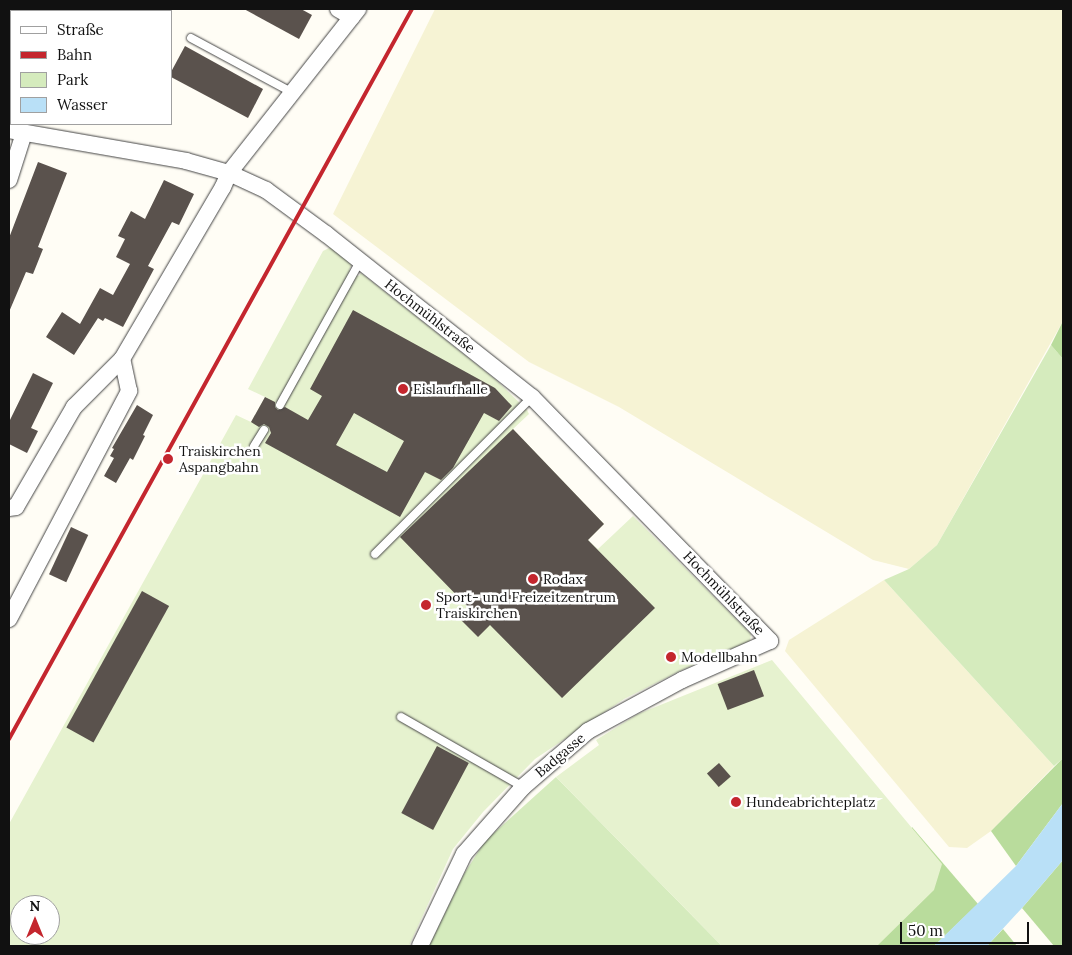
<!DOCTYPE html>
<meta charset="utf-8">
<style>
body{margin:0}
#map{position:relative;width:1072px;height:955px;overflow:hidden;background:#fffdf5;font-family:Lora,serif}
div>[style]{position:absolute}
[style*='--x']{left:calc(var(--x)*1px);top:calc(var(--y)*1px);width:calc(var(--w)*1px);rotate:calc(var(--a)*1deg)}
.farmland>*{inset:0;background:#f6f3d4}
.green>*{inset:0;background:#d5ebbd}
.forest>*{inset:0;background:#b9dc9c}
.pitch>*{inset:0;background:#e6f2cf}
.water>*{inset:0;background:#b9e0f7}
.stream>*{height:5px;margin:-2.5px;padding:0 2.5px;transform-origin:2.5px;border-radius:2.5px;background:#b9e0f7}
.building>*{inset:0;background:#5a524d;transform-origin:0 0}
.roads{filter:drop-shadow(0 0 1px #444) drop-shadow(0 0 1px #444)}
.service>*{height:8px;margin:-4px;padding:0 4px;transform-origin:4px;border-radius:4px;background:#fff}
.minor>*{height:16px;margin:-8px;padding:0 8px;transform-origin:8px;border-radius:8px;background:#fff}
.rail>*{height:4px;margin:-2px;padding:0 2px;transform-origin:2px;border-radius:2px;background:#c4262e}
.dots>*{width:14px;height:14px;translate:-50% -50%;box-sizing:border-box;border:2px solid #fff;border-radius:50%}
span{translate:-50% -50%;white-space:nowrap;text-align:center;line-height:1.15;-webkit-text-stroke:5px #fff;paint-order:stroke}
.street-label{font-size:14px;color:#111}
.poi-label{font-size:14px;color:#111}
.left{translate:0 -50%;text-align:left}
.frame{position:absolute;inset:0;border:10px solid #111;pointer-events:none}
.legend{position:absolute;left:10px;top:10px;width:162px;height:115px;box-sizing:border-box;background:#fff;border:1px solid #a0a0a0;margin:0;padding:6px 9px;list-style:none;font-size:15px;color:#111}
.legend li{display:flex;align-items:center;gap:10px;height:25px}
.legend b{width:25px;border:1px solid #a0a0a0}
.north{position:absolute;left:10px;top:895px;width:50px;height:50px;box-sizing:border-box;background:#fff;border:1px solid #a0a0a0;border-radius:50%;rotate:0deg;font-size:14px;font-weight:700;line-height:20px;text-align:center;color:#111}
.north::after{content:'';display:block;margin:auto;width:18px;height:22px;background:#c4262e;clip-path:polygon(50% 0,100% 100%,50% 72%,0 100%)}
.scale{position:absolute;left:900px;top:922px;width:129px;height:22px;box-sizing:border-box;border:2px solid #111;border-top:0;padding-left:6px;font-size:15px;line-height:18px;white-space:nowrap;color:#111;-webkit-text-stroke:4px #fff;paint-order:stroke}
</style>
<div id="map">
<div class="farmland">
<div style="clip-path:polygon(435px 9px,1063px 9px,1063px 321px,937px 545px,909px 569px,873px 560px,619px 407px,529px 362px,333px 214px)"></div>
<div style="clip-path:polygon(884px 580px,1054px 766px,991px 831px,967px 848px,949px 847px,785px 651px,789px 640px)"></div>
</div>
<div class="green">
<div style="clip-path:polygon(1051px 345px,1063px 359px,1063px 758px,1054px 766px,884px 580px,909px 569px,937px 545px)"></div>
<div style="clip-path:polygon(556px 777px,722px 946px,429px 946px,464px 874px,485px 841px)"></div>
</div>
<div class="forest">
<div style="clip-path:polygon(1063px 321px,1063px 359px,1051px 345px)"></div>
<div style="clip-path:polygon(1063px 758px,1063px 803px,1016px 866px,991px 831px)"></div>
<div style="clip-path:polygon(912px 827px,978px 904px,934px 946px,869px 946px)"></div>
<div style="clip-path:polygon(1063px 860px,1063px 946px,1054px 946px,1022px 908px)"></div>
<div style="clip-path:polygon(1003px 929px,1017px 946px,987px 946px)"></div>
</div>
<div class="pitch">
<div style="clip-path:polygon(evenodd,331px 247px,352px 264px,349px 270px,359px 276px,361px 273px,495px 379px,527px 410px,529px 414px,513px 429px,604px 524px,588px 540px,598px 549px,633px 516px,751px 634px,750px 641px,684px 669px,624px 699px,535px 759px,483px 812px,453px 849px,409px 946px,9px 946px,9px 824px,236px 415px,251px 422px,265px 397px,248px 389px,323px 251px,331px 247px,20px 905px,50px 905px,50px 935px,20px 935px,20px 905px)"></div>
<div style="clip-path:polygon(772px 660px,942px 864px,934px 890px,877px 946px,722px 946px,556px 777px,599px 745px,596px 740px,638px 714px)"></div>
</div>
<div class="water">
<div style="clip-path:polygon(1063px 803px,1063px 860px,1022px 908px,987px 946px,934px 946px,1016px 866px)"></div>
</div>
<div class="stream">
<div style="--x:84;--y:11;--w:2;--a:-63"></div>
<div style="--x:9;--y:112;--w:4;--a:-56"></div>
</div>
<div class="building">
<div style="clip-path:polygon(244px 9px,301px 9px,312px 15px,299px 39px)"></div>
<div style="clip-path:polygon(185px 46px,263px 89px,248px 118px,171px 77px,171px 72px)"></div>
<div style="clip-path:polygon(38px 162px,67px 173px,38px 247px,43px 249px,33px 274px,26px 272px,9px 312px,9px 238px)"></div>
<div style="clip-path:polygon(164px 180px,194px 194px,179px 225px,172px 222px,148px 266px,154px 269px,123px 327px,105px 318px,103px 321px,98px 318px,74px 355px,46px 337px,62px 312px,80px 324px,100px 288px,113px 295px,130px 264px,116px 257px,125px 239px,118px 236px,131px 211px,145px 219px)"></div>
<div style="clip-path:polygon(evenodd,353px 310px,495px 388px,512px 406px,499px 421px,484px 413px,453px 468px,441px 480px,425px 472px,400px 517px,265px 443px,271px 433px,269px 427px,264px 424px,259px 427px,251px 422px,265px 397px,275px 402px,275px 407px,278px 410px,285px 407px,308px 420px,322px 396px,310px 389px,353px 310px,354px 413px,404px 441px,387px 472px,336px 445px,354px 413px)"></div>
<div style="clip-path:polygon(33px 373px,53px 383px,31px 428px,38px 431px,27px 453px,9px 444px,9px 422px)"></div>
<div style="clip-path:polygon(137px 405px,153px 415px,143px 435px,145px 436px,133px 460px,130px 458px,116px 483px,104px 476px,114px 458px,110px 456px,114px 449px,112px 448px)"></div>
<div style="clip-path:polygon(513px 429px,604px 524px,588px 540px,655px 608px,562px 698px,490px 625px,478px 637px,460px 619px,470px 609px,400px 537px)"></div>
<div style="left:71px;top:527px;width:19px;height:52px;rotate:25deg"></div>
<div style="left:142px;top:591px;width:31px;height:156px;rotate:29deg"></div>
<div style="left:754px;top:670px;width:28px;height:39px;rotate:69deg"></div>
<div style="left:437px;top:746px;width:36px;height:76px;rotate:28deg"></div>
<div style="left:719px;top:763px;width:18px;height:16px;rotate:49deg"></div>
</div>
<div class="roads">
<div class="service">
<div style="--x:191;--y:38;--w:116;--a:28.3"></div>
<div style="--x:280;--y:405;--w:165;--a:-60.9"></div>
<div style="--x:254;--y:446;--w:19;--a:-58"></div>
<div style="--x:375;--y:554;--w:222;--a:-45"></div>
<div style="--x:401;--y:717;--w:141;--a:29.8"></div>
</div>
<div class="minor">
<div style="--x:338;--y:9;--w:16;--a:30"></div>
<div style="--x:9;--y:130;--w:180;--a:9.9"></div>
<div style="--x:186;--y:161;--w:45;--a:15.6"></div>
<div style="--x:229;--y:173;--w:41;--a:24.7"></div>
<div style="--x:266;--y:190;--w:74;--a:36.3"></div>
<div style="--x:326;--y:234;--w:263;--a:38.4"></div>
<div style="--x:532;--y:397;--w:341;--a:45.7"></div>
<div style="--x:770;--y:641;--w:96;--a:156.1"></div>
<div style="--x:682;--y:680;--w:107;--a:151.5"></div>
<div style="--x:588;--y:731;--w:86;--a:139.3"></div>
<div style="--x:523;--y:787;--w:89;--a:131.4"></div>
<div style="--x:464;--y:854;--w:102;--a:115.6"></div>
<div style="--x:9;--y:180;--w:49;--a:-72.3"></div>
<div style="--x:9;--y:508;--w:7;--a:-8"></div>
<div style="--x:16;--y:507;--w:116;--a:-59.9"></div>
<div style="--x:74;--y:407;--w:68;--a:-45"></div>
<div style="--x:122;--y:359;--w:199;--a:-59.6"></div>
<div style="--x:223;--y:187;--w:15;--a:-67"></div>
<div style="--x:229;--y:173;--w:209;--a:-51.8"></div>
<div style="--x:9;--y:619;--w:258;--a:-62.2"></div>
<div style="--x:129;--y:391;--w:33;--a:-102"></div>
</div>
</div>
<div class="rail">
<div style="--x:9;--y:739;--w:834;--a:-61.1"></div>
</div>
<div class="dots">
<div style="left:403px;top:389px;background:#c4262e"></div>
<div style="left:168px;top:459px;background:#c4262e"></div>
<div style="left:533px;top:579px;background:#c4262e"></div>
<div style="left:426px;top:605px;background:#c4262e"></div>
<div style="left:671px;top:657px;background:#c4262e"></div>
<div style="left:736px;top:802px;background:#c4262e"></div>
</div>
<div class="street-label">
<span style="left:430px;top:316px;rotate:38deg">Hochmühlstraße</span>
<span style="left:724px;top:593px;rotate:46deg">Hochmühlstraße</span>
<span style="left:560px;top:755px;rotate:-40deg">Badgasse</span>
</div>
<div class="poi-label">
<span class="left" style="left:413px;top:389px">Eislaufhalle</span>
<span class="left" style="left:179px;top:459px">Traiskirchen<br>Aspangbahn</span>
<span class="left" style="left:543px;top:579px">Rodax</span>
<span class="left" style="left:436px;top:605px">Sport- und Freizeitzentrum<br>Traiskirchen</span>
<span class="left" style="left:681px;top:657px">Modellbahn</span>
<span class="left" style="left:746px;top:802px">Hundeabrichteplatz</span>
</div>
<div class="frame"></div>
<ul class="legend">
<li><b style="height:6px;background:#fff"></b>Straße</li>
<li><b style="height:6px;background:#c4262e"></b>Bahn</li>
<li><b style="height:14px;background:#d5ebbd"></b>Park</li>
<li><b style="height:14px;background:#b9e0f7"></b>Wasser</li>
</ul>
<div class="north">N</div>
<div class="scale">50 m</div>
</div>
